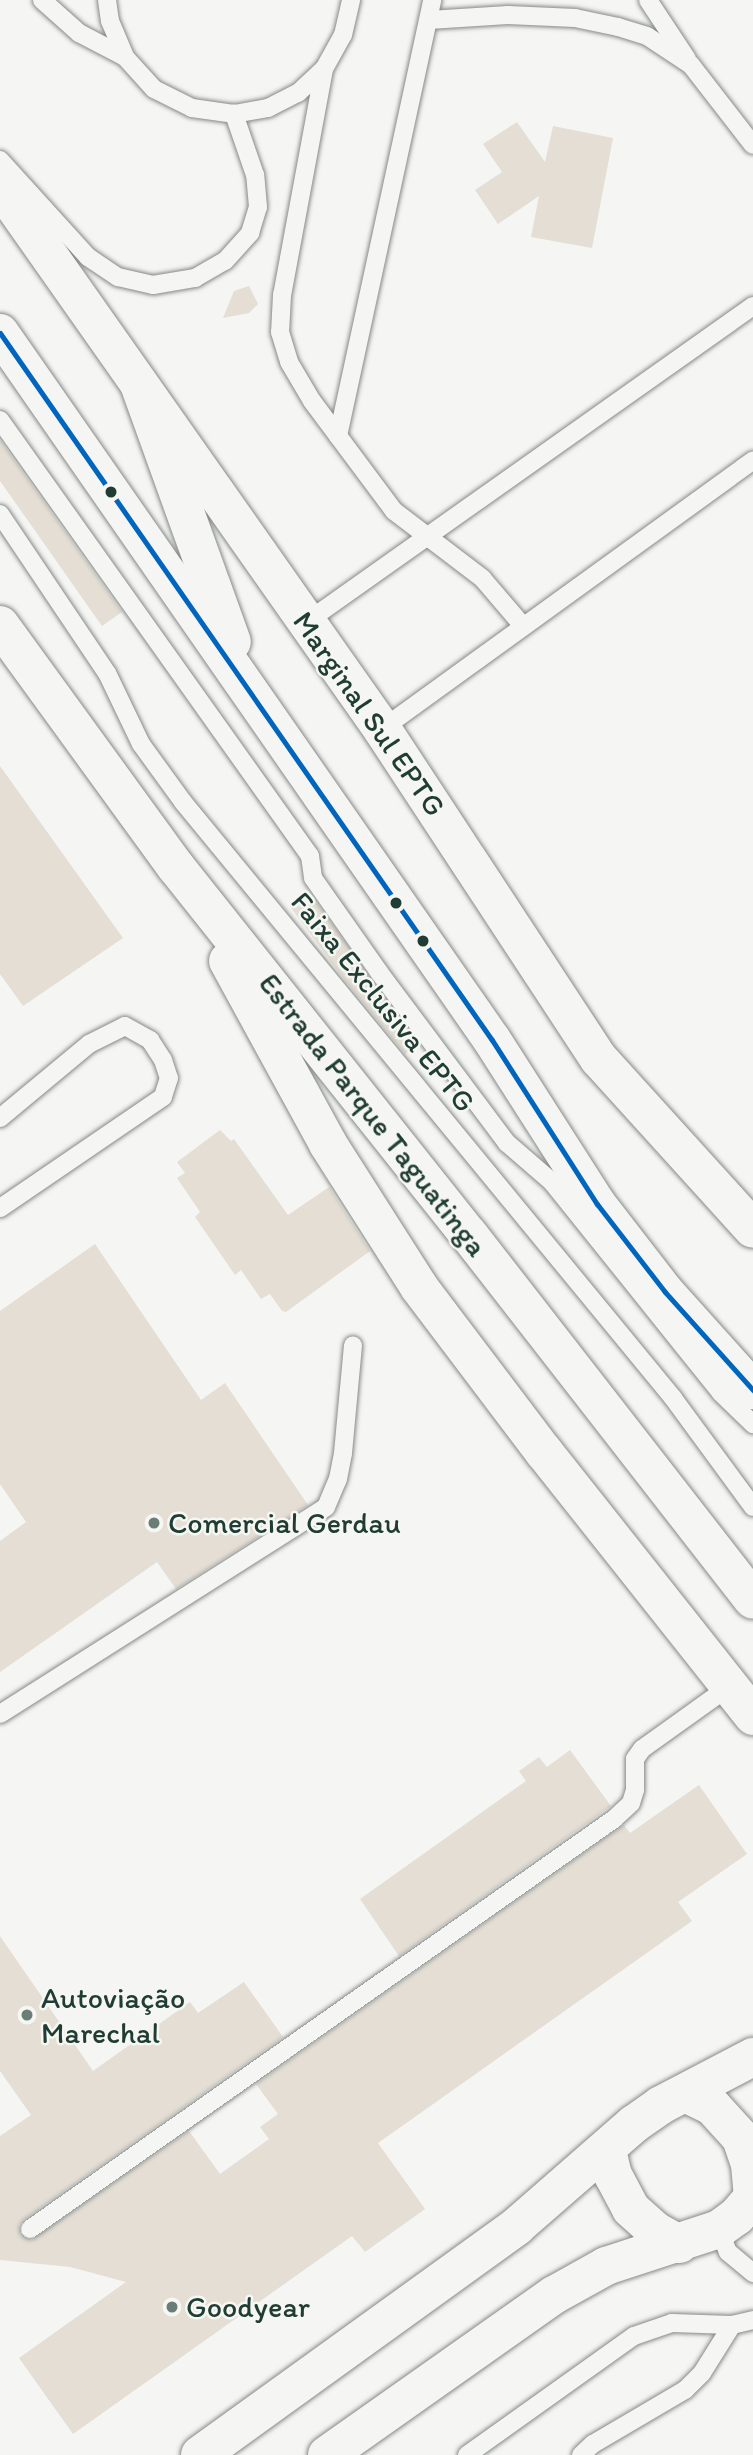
<!DOCTYPE html>
<meta charset="utf-8">
<style>
body{margin:0}
#map{position:relative;width:753px;height:2455px;overflow:hidden;background:#f5f5f3;font-family:Itim,sans-serif}
div>[style]{position:absolute}
[style*='--x']{left:calc(var(--x)*1px);top:calc(var(--y)*1px);width:calc(var(--w)*1px);rotate:calc(var(--a)*1deg)}
.building>*{inset:0;background:#e4ded4}
.roads{filter:drop-shadow(0 0 2px #858a88) drop-shadow(0 0 2px #858a88)}
.lane>*{height:18px;margin:-9px;padding:0 9px;transform-origin:9px;border-radius:9px;background:#f5f5f3}
.secondary>*{height:38px;margin:-19px;padding:0 19px;transform-origin:19px;border-radius:19px;background:#f5f5f3}
.primary>*{height:38px;margin:-19px;padding:0 19px;transform-origin:19px;border-radius:19px;background:#f5f5f3}
.highway>*{height:38px;margin:-19px;padding:0 19px;transform-origin:19px;border-radius:19px;background:#f5f5f3}
.bus-1>*{height:5px;margin:-2.5px;padding:0 2.5px;transform-origin:2.5px;border-radius:2.5px;background:#0065bd}
.dots>*{width:19px;height:19px;translate:-50% -50%;box-sizing:border-box;border:4px solid #f6f6f2;border-radius:50%}
span{translate:-50% -50%;white-space:nowrap;text-align:center;line-height:1.15;-webkit-text-stroke:5px #f6f6f2;paint-order:stroke}
.street-label{font-size:30px;color:#1f3d34}
.poi-label{font-size:30px;color:#1f3d34}
.left{translate:0 -50%;text-align:left}
</style>
<div id="map">
<div class="building">
<div style="clip-path:polygon(517px 122px,545px 162px,553px 126px,613px 138px,592px 248px,531px 237px,539px 196px,498px 224px,475px 190px,502px 172px,483px 144px)"></div>
<div style="clip-path:polygon(249px 286px,258px 304px,249px 313px,223px 318px,234px 291px)"></div>
<div style="clip-path:polygon(0 440px,122px 612px,102px 626px,0 481px)"></div>
<div style="clip-path:polygon(0 766px,123px 938px,23px 1006px,0 974px)"></div>
<div style="clip-path:polygon(308px 891px,419px 1044px,405px 1054px,346px 982px,289px 905px)"></div>
<div style="clip-path:polygon(220px 1130px,231px 1141px,234px 1139px,288px 1215px,329px 1187px,370px 1251px,286px 1312px,282px 1311px,270px 1294px,261px 1299px,241px 1270px,235px 1275px,195px 1217px,200px 1212px,177px 1178px,185px 1173px,177px 1162px)"></div>
<div style="clip-path:polygon(95px 1244px,201px 1400px,225px 1383px,308px 1505px,176px 1589px,157px 1562px,0 1672px,0 1541px,26px 1522px,0 1484px,0 1311px)"></div>
<div style="clip-path:polygon(570px 1750px,611px 1806px,399px 1956px,360px 1899px,526px 1781px,519px 1771px,539px 1757px,547px 1767px)"></div>
<div style="clip-path:polygon(699px 1785px,747px 1854px,678px 1902px,692px 1921px,378px 2143px,425px 2209px,365px 2252px,352px 2236px,73px 2434px,19px 2358px,126px 2282px,70px 2267px,0 2260px,0 2136px,31px 2115px,0 2071px,0 1936px,93px 2071px,190px 2002px,198px 2013px,244px 1982px,283px 2037px,23px 2220px,19px 2225px,20px 2235px,32px 2240px,189px 2131px,220px 2174px,269px 2139px,260px 2127px,278px 2114px,256px 2084px,624px 1825px,630px 1833px)"></div>
</div>
<div class="roads">
<div class="lane">
<div style="--x:42;--y:0;--w:50;--a:41.7"></div>
<div style="--x:79;--y:33;--w:52;--a:27.6"></div>
<div style="--x:107;--y:0;--w:21;--a:82"></div>
<div style="--x:110;--y:21;--w:39;--a:67"></div>
<div style="--x:125;--y:57;--w:43;--a:47.8"></div>
<div style="--x:154;--y:89;--w:42;--a:26.6"></div>
<div style="--x:192;--y:108;--w:42;--a:8.1"></div>
<div style="--x:234;--y:114;--w:35;--a:-10"></div>
<div style="--x:268;--y:108;--w:34;--a:-27"></div>
<div style="--x:298;--y:93;--w:35;--a:-43"></div>
<div style="--x:324;--y:69;--w:39;--a:-61"></div>
<div style="--x:343;--y:35;--w:36;--a:-77"></div>
<div style="--x:648;--y:0;--w:71;--a:56.5"></div>
<div style="--x:429;--y:20;--w:79;--a:-3.6"></div>
<div style="--x:508;--y:15;--w:67;--a:2.6"></div>
<div style="--x:575;--y:18;--w:44;--a:11.8"></div>
<div style="--x:618;--y:27;--w:30;--a:17"></div>
<div style="--x:647;--y:36;--w:53;--a:33.4"></div>
<div style="--x:691;--y:65;--w:101;--a:52.2"></div>
<div style="--x:324;--y:69;--w:230;--a:100.5"></div>
<div style="--x:282;--y:295;--w:37;--a:93"></div>
<div style="--x:280;--y:332;--w:31;--a:73"></div>
<div style="--x:289;--y:362;--w:45;--a:59.5"></div>
<div style="--x:312;--y:401;--w:137;--a:53.3"></div>
<div style="--x:394;--y:511;--w:111;--a:37.3"></div>
<div style="--x:482;--y:578;--w:63;--a:49.5"></div>
<div style="--x:0;--y:160;--w:131;--a:47.8"></div>
<div style="--x:88;--y:257;--w:36;--a:34"></div>
<div style="--x:118;--y:277;--w:36;--a:13"></div>
<div style="--x:153;--y:285;--w:43;--a:-9.5"></div>
<div style="--x:195;--y:278;--w:34;--a:-30"></div>
<div style="--x:225;--y:261;--w:38;--a:-48"></div>
<div style="--x:250;--y:233;--w:27;--a:-73"></div>
<div style="--x:258;--y:207;--w:32;--a:-95"></div>
<div style="--x:255;--y:175;--w:65;--a:-109"></div>
<div style="--x:0;--y:420;--w:535;--a:54.59"></div>
<div style="--x:310;--y:856;--w:22;--a:82"></div>
<div style="--x:313;--y:878;--w:115;--a:54.9"></div>
<div style="--x:379;--y:972;--w:214;--a:53.2"></div>
<div style="--x:507;--y:1143;--w:60;--a:40.9"></div>
<div style="--x:552;--y:1182;--w:270;--a:51.3"></div>
<div style="--x:721;--y:1393;--w:45;--a:44.1"></div>
<div style="--x:338;--y:436;--w:446;--a:-77.8"></div>
<div style="--x:0;--y:514;--w:192;--a:56.1"></div>
<div style="--x:107;--y:673;--w:79;--a:64.4"></div>
<div style="--x:141;--y:744;--w:72;--a:54.1"></div>
<div style="--x:183;--y:802;--w:772;--a:50.57"></div>
<div style="--x:673;--y:1398;--w:135;--a:53.7"></div>
<div style="--x:305;--y:623;--w:549;--a:-35.28"></div>
<div style="--x:382;--y:729;--w:458;--a:-35.9"></div>
<div style="--x:0;--y:1118;--w:116;--a:-39.7"></div>
<div style="--x:89;--y:1044;--w:40;--a:-26.6"></div>
<div style="--x:125;--y:1026;--w:29;--a:29"></div>
<div style="--x:150;--y:1040;--w:24;--a:57"></div>
<div style="--x:163;--y:1060;--w:19;--a:72"></div>
<div style="--x:169;--y:1078;--w:20;--a:108"></div>
<div style="--x:163;--y:1097;--w:197;--a:145.7"></div>
<div style="--x:0;--y:1714;--w:386;--a:-32.4"></div>
<div style="--x:326;--y:1507;--w:30;--a:-67"></div>
<div style="--x:338;--y:1479;--w:26;--a:-79"></div>
<div style="--x:343;--y:1453;--w:108;--a:-84.7"></div>
<div style="--x:30;--y:2229;--w:714;--a:-35.07"></div>
<div style="--x:614;--y:1819;--w:23;--a:-43"></div>
<div style="--x:631;--y:1803;--w:14;--a:-73"></div>
<div style="--x:635;--y:1790;--w:31;--a:-90"></div>
<div style="--x:635;--y:1759;--w:12;--a:-55"></div>
<div style="--x:642;--y:1749;--w:108;--a:-35.6"></div>
<div style="--x:719;--y:2229;--w:25;--a:69"></div>
<div style="--x:728;--y:2252;--w:33;--a:40"></div>
<div style="--x:467;--y:2455;--w:205;--a:-35.5"></div>
<div style="--x:634;--y:2336;--w:40;--a:-18.9"></div>
<div style="--x:672;--y:2323;--w:60;--a:1.9"></div>
<div style="--x:732;--y:2325;--w:22;--a:-13"></div>
<div style="--x:581;--y:2455;--w:16;--a:-43"></div>
<div style="--x:593;--y:2444;--w:107;--a:-30.4"></div>
<div style="--x:685;--y:2390;--w:24;--a:-45"></div>
<div style="--x:702;--y:2373;--w:57;--a:-58"></div>
</div>
<div class="secondary">
<div style="--x:687;--y:2094;--w:28;--a:26"></div>
<div style="--x:712;--y:2106;--w:43;--a:47.8"></div>
<div style="--x:741;--y:2138;--w:28;--a:71"></div>
<div style="--x:750;--y:2164;--w:32;--a:85"></div>
<div style="--x:607;--y:2150;--w:26;--a:77"></div>
<div style="--x:613;--y:2175;--w:38;--a:62"></div>
<div style="--x:631;--y:2209;--w:31;--a:42"></div>
<div style="--x:654;--y:2230;--w:29;--a:29"></div>
<div style="--x:200;--y:2455;--w:391;--a:-35.8"></div>
<div style="--x:517;--y:2226;--w:155;--a:-41.1"></div>
<div style="--x:634;--y:2124;--w:33;--a:-35"></div>
<div style="--x:661;--y:2105;--w:104;--a:-27.6"></div>
<div style="--x:327;--y:2455;--w:278;--a:-35.2"></div>
<div style="--x:554;--y:2295;--w:60;--a:-29.1"></div>
<div style="--x:606;--y:2266;--w:119;--a:-18.1"></div>
<div style="--x:719;--y:2229;--w:22;--a:-36"></div>
<div style="--x:737;--y:2216;--w:25;--a:-50"></div>
</div>
<div class="primary">
<div style="--x:0;--y:186;--w:664;--a:54.87"></div>
<div style="--x:382;--y:729;--w:395;--a:56.7"></div>
<div style="--x:599;--y:1059;--w:229;--a:47.8"></div>
</div>
<div class="highway">
<div style="--x:0;--y:333;--w:861;--a:55.17"></div>
<div style="--x:492;--y:1040;--w:195;--a:57.4"></div>
<div style="--x:597;--y:1204;--w:111;--a:52.3"></div>
<div style="--x:665;--y:1292;--w:132;--a:48.1"></div>
<div style="--x:139;--y:384;--w:274;--a:70.2"></div>
<div style="--x:0;--y:625;--w:299;--a:54"></div>
<div style="--x:176;--y:867;--w:470;--a:51.5"></div>
<div style="--x:469;--y:1235;--w:462;--a:52.1"></div>
<div style="--x:228;--y:961;--w:209;--a:61.3"></div>
<div style="--x:328;--y:1144;--w:169;--a:57.5"></div>
<div style="--x:419;--y:1287;--w:207;--a:52.9"></div>
<div style="--x:544;--y:1452;--w:337;--a:51.6"></div>
</div>
</div>
<div class="bus-1">
<div style="--x:0;--y:333;--w:861;--a:55.17"></div>
<div style="--x:492;--y:1040;--w:195;--a:57.4"></div>
<div style="--x:597;--y:1204;--w:111;--a:52.3"></div>
<div style="--x:665;--y:1292;--w:132;--a:48.1"></div>
</div>
<div class="dots">
<div style="left:111px;top:492px;background:#1f3d34"></div>
<div style="left:396px;top:903px;background:#1f3d34"></div>
<div style="left:423px;top:941px;background:#1f3d34"></div>
<div style="left:154px;top:1523px;background:#6a7d77"></div>
<div style="left:27px;top:2015px;background:#6a7d77"></div>
<div style="left:172px;top:2307px;background:#6a7d77"></div>
</div>
<div class="street-label">
<span style="left:369px;top:714px;rotate:55deg">Marginal Sul EPTG</span>
<span style="left:383px;top:1002px;rotate:51deg">Faixa Exclusiva EPTG</span>
<span style="left:373px;top:1115px;rotate:52deg">Estrada Parque Taguatinga</span>
</div>
<div class="poi-label">
<span class="left" style="left:168px;top:1523px">Comercial Gerdau</span>
<span class="left" style="left:41px;top:2015px">Autoviação<br>Marechal</span>
<span class="left" style="left:186px;top:2307px">Goodyear</span>
</div>
</div>
